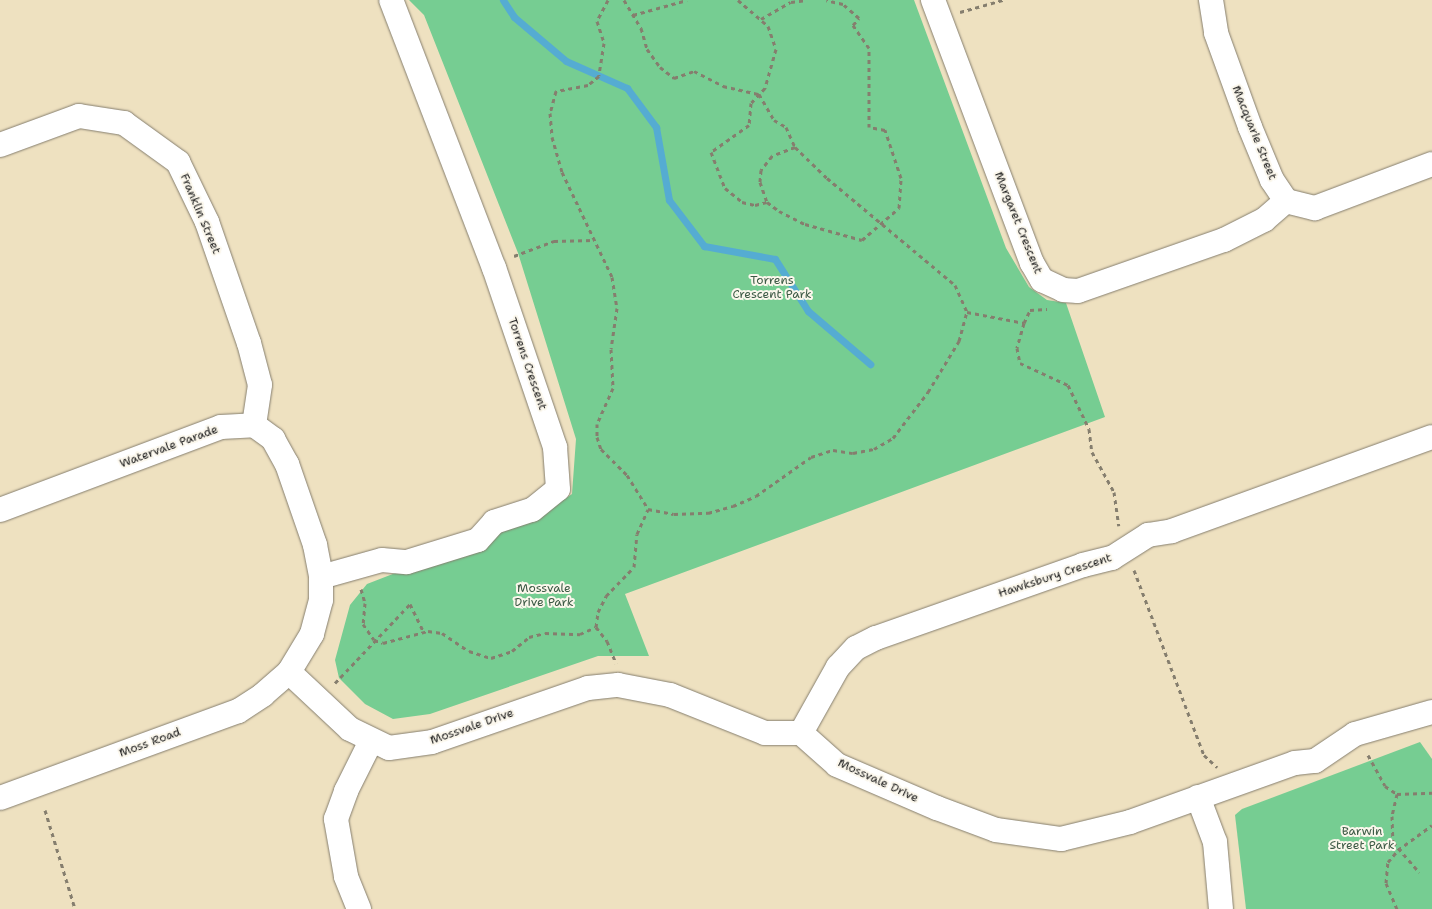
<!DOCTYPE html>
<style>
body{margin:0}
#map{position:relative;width:1432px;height:909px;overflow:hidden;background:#eee1c0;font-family:"Shantell Sans",sans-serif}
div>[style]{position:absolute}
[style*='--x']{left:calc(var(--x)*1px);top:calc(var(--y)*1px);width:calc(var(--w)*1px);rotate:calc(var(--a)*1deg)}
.green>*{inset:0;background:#76cd92}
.stream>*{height:7px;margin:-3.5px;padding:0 3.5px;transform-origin:3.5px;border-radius:3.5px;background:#55acd2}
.path>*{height:3px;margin-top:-1.5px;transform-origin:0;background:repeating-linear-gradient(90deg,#857e6e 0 4px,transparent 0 8px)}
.roads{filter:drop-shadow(0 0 1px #857e6e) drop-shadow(0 0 1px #857e6e)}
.minor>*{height:24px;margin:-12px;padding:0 12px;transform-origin:12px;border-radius:12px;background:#fff}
span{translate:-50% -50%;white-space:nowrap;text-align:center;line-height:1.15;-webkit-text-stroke:4px #fbf7ec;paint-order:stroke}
.street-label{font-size:12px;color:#1c1c1c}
.park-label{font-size:12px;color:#3c5a45}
</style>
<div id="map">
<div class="green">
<div style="clip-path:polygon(409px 0,914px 0,1006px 248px,1029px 287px,1047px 300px,1066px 303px,1105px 417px,625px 594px,649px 656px,598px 656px,430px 714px,393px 719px,365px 704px,339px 678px,335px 660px,350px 605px,367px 584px,537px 518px,572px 494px,576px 439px,518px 253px,424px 15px)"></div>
<div style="clip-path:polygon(1420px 742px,1432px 759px,1432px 909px,1246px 909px,1235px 815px,1242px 809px)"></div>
</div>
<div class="stream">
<div style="--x:503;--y:0;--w:20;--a:57"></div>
<div style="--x:514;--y:17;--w:68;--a:40.2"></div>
<div style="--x:566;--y:61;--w:67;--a:23.9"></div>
<div style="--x:627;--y:88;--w:49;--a:53.4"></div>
<div style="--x:656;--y:127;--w:74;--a:79.9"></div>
<div style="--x:669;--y:200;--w:58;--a:52.7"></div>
<div style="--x:704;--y:246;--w:72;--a:10.4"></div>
<div style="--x:775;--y:259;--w:62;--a:57.6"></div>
<div style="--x:808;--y:311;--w:82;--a:40.5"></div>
</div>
<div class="path">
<div style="--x:608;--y:0;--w:24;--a:118"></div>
<div style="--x:597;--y:21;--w:23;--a:72"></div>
<div style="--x:604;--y:43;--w:33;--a:99"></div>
<div style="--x:599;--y:76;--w:14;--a:141"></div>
<div style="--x:588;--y:85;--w:33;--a:169"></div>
<div style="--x:556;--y:91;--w:23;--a:105"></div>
<div style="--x:550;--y:113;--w:24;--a:85"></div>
<div style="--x:552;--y:137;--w:36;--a:74"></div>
<div style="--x:562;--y:172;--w:116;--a:64.5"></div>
<div style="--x:612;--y:277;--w:31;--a:81"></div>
<div style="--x:617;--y:308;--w:41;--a:98.3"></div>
<div style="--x:611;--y:349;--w:39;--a:87"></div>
<div style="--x:613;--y:388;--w:39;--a:114"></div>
<div style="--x:597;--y:424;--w:13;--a:90"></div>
<div style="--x:597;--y:437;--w:13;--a:72"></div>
<div style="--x:601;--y:449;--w:37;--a:45"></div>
<div style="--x:627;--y:475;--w:40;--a:58"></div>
<div style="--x:648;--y:509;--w:26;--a:11"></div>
<div style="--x:674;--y:514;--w:34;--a:-2"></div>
<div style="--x:708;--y:513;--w:26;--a:-16"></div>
<div style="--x:733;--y:506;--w:25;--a:-23"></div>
<div style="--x:756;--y:496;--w:67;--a:-35.3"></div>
<div style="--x:811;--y:457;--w:23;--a:-18"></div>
<div style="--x:833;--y:450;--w:20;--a:9"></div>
<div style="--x:853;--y:453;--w:21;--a:-11"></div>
<div style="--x:874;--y:449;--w:22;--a:-30"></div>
<div style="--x:893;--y:438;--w:58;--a:-52.7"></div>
<div style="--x:928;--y:392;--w:60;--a:-58.7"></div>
<div style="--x:959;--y:341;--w:30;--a:-75"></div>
<div style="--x:967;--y:312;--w:58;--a:10.9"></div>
<div style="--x:1024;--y:323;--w:14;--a:-65"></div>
<div style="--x:1030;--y:310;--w:17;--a:-3"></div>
<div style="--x:624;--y:0;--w:33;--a:59"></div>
<div style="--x:641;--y:28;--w:22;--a:74"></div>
<div style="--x:647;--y:49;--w:22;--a:54"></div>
<div style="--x:660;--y:67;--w:18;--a:38"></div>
<div style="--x:674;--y:78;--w:21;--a:-19"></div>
<div style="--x:694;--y:71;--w:33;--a:27"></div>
<div style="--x:723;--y:86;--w:37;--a:13"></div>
<div style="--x:759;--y:94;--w:30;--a:60"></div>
<div style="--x:774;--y:120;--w:14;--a:30"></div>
<div style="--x:786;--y:127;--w:22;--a:66"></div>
<div style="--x:795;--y:147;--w:45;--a:44.1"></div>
<div style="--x:827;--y:178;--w:167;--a:39.9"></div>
<div style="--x:955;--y:285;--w:30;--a:66"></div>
<div style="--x:738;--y:0;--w:40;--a:41"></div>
<div style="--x:768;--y:26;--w:24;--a:71"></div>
<div style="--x:776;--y:49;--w:41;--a:105.8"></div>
<div style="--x:765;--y:88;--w:21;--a:133"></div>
<div style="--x:751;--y:103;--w:22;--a:95"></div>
<div style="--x:749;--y:125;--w:47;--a:144.6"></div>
<div style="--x:711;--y:152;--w:39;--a:69"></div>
<div style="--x:725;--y:188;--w:22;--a:39"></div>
<div style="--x:742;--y:202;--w:13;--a:13"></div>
<div style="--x:755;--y:205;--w:12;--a:-14"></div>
<div style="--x:960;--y:12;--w:45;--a:-15.6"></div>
<div style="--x:633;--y:15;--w:56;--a:-15.5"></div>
<div style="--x:761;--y:19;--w:34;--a:-30"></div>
<div style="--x:791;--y:2;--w:16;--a:-7"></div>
<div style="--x:795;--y:147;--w:25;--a:159"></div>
<div style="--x:772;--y:156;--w:18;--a:128"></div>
<div style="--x:761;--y:170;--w:12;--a:95"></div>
<div style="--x:760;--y:182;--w:21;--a:71"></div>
<div style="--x:767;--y:202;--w:15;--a:37"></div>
<div style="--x:779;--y:211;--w:29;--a:27"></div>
<div style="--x:805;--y:224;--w:59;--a:15.7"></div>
<div style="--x:862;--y:240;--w:49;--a:-40.9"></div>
<div style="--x:899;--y:208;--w:30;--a:-86"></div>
<div style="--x:901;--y:178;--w:51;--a:-108.4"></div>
<div style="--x:885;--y:130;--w:16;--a:-169"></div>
<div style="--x:869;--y:127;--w:79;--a:-90"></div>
<div style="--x:869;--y:48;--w:28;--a:-125"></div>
<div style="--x:853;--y:25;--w:9;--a:-49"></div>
<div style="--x:859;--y:18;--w:21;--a:-139"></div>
<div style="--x:843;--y:4;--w:17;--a:-167"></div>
<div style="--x:514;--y:256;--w:43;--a:-20.6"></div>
<div style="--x:554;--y:241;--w:40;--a:-1.4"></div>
<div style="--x:1024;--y:323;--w:26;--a:106"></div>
<div style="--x:1017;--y:348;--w:15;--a:79"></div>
<div style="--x:1020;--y:363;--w:53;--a:24.6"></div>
<div style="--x:1068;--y:385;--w:49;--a:64.5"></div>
<div style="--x:1089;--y:429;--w:23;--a:83"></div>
<div style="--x:1092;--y:452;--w:46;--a:61.2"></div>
<div style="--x:1114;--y:492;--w:34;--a:82"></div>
<div style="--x:1134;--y:570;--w:198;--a:69.3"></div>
<div style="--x:1204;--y:755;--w:18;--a:43"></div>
<div style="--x:361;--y:589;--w:15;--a:74"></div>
<div style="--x:365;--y:603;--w:21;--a:95"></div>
<div style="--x:363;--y:624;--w:19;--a:55"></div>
<div style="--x:374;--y:640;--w:9;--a:18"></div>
<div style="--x:383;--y:643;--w:47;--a:-14.9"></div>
<div style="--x:428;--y:631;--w:14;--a:8"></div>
<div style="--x:442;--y:633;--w:32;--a:34"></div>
<div style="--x:469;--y:651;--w:23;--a:18"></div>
<div style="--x:491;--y:658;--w:22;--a:-18"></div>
<div style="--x:512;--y:651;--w:22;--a:-39"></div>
<div style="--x:529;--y:637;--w:16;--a:-14"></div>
<div style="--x:545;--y:633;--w:35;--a:2"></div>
<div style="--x:580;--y:634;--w:17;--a:-24"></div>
<div style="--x:596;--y:627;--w:15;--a:-82"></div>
<div style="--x:598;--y:612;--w:18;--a:-63"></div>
<div style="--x:606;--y:596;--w:40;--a:-46"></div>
<div style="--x:634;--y:567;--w:33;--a:-85"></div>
<div style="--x:637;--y:534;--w:27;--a:-66"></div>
<div style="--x:596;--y:627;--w:18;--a:52"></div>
<div style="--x:607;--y:641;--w:24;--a:68"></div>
<div style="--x:335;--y:683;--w:109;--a:-46.5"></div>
<div style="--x:410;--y:604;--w:32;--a:64"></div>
<div style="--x:1368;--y:755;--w:35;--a:61"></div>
<div style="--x:1385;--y:786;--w:14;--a:34"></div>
<div style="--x:1397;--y:794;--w:35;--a:-2"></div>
<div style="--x:1397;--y:794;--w:23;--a:103"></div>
<div style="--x:1392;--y:816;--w:26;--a:88"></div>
<div style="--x:1393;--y:842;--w:40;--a:49"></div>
<div style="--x:45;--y:810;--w:103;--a:73.1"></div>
<div style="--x:1397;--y:909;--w:28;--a:-113"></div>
<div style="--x:1386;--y:883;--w:21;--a:-85"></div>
<div style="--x:1388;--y:862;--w:16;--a:-50"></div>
<div style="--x:1398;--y:850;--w:42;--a:-36.3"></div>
</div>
<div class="roads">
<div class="minor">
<div style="--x:933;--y:0;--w:281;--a:69.4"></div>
<div style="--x:1032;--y:263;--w:20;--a:60"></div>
<div style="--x:1042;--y:280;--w:23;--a:25"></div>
<div style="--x:1063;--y:290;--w:15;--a:4"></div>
<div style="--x:1078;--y:291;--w:155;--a:-19.3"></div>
<div style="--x:1224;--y:240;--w:45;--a:-26.6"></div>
<div style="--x:1264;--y:220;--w:29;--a:-41"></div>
<div style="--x:1211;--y:0;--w:33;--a:81"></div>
<div style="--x:1216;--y:33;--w:100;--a:70.1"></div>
<div style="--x:1250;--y:127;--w:57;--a:67.5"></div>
<div style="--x:1272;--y:180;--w:25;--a:56"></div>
<div style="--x:1286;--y:201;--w:30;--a:14"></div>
<div style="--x:1315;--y:208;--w:125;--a:-20.6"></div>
<div style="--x:0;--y:145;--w:84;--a:-20.2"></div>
<div style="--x:79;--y:116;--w:46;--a:8.8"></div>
<div style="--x:124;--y:123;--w:67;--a:35.8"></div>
<div style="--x:178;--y:162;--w:67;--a:64.2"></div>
<div style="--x:207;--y:222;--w:128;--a:70.9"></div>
<div style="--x:249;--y:343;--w:43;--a:75.3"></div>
<div style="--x:260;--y:385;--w:40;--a:98.5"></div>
<div style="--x:0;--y:510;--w:236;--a:-20.6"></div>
<div style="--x:221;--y:427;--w:33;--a:-3"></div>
<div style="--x:254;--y:425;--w:24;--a:36"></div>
<div style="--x:273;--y:439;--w:29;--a:61"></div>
<div style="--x:287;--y:464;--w:86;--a:70.9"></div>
<div style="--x:315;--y:545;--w:33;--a:79"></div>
<div style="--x:321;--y:577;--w:23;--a:90"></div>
<div style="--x:321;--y:600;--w:35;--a:105"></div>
<div style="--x:312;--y:634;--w:44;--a:121.2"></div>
<div style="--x:289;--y:672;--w:35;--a:139"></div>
<div style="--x:263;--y:695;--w:30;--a:147"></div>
<div style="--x:238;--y:711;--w:253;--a:159.9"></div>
<div style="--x:321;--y:577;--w:63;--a:-15.6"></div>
<div style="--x:382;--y:560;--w:25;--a:5"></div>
<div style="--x:407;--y:562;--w:74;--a:-17.2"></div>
<div style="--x:478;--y:540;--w:24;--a:-48"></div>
<div style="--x:494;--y:522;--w:40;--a:-18"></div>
<div style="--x:532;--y:510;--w:33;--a:-39"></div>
<div style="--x:558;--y:489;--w:42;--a:-94.1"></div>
<div style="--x:555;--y:447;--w:189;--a:-108.8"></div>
<div style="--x:494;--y:268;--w:287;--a:-111"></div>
<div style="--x:289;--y:672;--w:83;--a:43.1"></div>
<div style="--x:350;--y:729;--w:43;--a:26"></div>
<div style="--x:389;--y:748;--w:43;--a:-7.9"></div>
<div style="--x:432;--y:742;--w:165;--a:-19.1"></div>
<div style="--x:588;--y:688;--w:30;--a:-6"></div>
<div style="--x:618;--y:685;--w:53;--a:10.9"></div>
<div style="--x:670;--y:695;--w:102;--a:21.8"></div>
<div style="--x:765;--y:733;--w:36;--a:0"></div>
<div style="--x:801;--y:733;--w:48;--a:41.6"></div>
<div style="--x:837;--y:765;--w:109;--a:23.3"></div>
<div style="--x:937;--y:808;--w:63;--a:20.4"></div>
<div style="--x:996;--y:830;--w:66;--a:7.9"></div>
<div style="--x:1061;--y:839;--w:71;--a:-13.8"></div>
<div style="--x:1130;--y:822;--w:175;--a:-19.7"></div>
<div style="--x:1295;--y:763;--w:20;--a:-6"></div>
<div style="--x:1315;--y:761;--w:48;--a:-34"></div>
<div style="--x:1355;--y:734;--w:80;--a:-15.9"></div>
<div style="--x:801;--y:733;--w:76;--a:-60.7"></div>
<div style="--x:838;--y:667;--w:26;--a:-47"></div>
<div style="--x:856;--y:648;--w:22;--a:-27"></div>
<div style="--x:876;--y:638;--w:219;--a:-19.4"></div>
<div style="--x:1083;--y:565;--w:30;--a:-14"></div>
<div style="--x:1112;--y:558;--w:43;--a:-32.6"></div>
<div style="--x:1148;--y:535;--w:24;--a:-9"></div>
<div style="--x:1172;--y:531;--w:276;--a:-19.9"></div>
<div style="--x:1198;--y:797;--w:48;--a:69.3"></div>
<div style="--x:1215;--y:842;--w:67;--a:84.9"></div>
<div style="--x:359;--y:909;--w:35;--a:-112"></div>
<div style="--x:346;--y:876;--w:58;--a:-100"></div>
<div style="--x:336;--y:819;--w:30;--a:-70"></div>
<div style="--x:346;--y:791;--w:56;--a:-63.4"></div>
</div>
</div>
<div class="street-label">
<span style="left:1254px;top:133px;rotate:68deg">Macquarie Street</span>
<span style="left:200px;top:214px;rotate:67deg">Franklin Street</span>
<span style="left:1018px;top:223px;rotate:68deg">Margaret Crescent</span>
<span style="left:527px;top:364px;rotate:71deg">Torrens Crescent</span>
<span style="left:169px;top:447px;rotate:-20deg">Watervale Parade</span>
<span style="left:1055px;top:576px;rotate:-18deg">Hawksbury Crescent</span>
<span style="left:472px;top:727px;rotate:-19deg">Mossvale Drive</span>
<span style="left:150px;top:743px;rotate:-20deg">Moss Road</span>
<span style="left:878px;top:781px;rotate:25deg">Mossvale Drive</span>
</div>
<div class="park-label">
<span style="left:772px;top:288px">Torrens<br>Crescent Park</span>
<span style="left:544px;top:596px">Mossvale<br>Drive Park</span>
<span style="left:1362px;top:839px">Barwin<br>Street Park</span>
</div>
</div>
